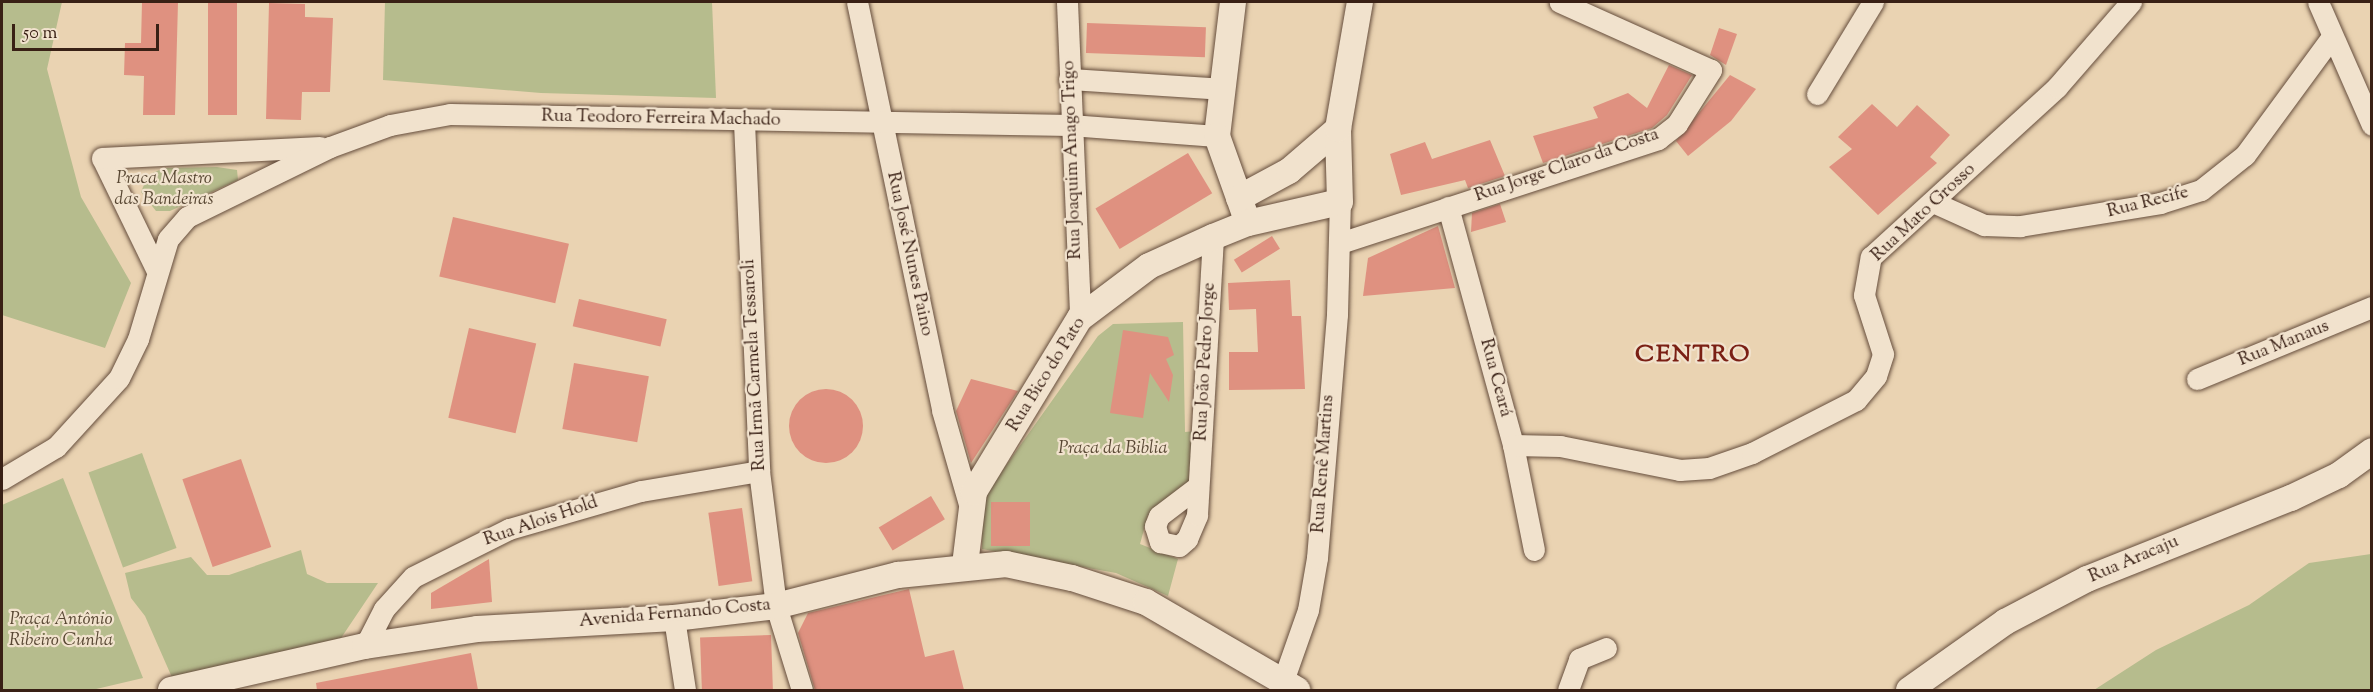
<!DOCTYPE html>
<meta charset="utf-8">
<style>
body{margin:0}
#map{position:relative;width:2373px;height:692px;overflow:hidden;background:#ead3b2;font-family:"Sorts Mill Goudy",serif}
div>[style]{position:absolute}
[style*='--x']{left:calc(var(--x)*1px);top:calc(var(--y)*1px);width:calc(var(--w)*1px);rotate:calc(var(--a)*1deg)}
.green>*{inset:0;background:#b6bc8d;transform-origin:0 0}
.building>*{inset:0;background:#df9180;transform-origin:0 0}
.round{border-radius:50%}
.roads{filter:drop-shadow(0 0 2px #654d3c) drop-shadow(0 0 2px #654d3c)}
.minor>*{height:21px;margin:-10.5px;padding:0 10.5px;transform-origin:10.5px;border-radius:10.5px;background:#f1e2cd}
.tertiary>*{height:26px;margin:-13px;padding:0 13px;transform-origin:13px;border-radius:13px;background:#f1e2cd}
span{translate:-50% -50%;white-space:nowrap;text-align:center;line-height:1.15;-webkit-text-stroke:4.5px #f1e2cd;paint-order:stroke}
.street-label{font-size:18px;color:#392015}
.park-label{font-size:18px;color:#584733;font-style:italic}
.district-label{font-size:24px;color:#7a1f14;font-weight:700;letter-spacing:1.5px}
.frame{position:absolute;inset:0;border:3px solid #392015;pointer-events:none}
.scale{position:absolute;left:12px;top:24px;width:147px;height:27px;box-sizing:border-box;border:3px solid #392015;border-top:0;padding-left:8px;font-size:18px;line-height:21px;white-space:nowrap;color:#392015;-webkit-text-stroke:4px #f1e2cd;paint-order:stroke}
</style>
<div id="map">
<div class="green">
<div style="clip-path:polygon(2px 2px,62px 2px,47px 69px,81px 197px,131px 283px,105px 348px,2px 315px)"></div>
<div style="clip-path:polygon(385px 2px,712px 2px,716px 98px,541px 93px,383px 80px)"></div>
<div style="clip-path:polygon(217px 167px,237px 170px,238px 180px,170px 211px,156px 211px,141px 192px,148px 175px,164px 168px)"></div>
<div style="clip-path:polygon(1183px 322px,1185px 432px,1196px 431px,1189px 486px,1148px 515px,1140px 544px,1178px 559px,1168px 596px,1116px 573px,982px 549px,982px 499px,1098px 336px,1113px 324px)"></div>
<div style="left:142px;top:453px;width:101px;height:57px;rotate:70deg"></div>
<div style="clip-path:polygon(63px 478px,143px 678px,92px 690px,2px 690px,2px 505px)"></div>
<div style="clip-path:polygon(301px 550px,307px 574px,327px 583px,378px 583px,337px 644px,174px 682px,145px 616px,131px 598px,125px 573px,191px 557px,207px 575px,229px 575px)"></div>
<div style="clip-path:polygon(2371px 554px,2371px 690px,2094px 690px,2156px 650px,2249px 605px,2309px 563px)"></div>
</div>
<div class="building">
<div style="clip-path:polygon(142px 2px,178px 2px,175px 115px,143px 115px,144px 76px,124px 75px,125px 43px,141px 43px)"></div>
<div style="left:208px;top:2px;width:29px;height:113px"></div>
<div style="clip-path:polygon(269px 3px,305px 4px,305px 17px,333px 18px,330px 92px,302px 92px,301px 120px,266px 119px)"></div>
<div style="left:1087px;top:23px;width:119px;height:30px;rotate:2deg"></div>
<div style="clip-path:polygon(1719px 28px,1737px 34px,1726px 65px,1710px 55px)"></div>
<div style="clip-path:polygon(1669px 65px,1692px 75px,1667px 115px,1652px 128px,1543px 163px,1533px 136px,1598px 118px,1593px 107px,1628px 93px,1647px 108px)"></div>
<div style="clip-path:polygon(1730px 75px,1756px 89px,1731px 121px,1688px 156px,1676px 141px)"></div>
<div style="clip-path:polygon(1872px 104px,1897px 127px,1917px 105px,1950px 135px,1930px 157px,1937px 163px,1878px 215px,1829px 167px,1852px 149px,1838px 137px)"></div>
<div style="clip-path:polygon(1490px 140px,1505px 176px,1468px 188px,1465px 180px,1401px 195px,1390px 154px,1425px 142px,1432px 159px)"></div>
<div style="left:1188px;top:153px;width:47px;height:108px;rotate:59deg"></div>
<div style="clip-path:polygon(1500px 204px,1506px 222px,1471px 232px,1472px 213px)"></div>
<div style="left:453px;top:217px;width:119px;height:61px;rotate:13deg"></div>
<div style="clip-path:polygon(1438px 226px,1455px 288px,1363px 296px,1368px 258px)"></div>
<div style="left:1272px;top:236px;width:15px;height:45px;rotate:58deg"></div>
<div style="clip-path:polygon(1290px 280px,1292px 316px,1301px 316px,1305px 389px,1229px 390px,1229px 352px,1258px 352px,1256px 309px,1229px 310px,1228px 283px)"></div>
<div style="left:579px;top:299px;width:90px;height:28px;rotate:13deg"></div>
<div style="left:469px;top:328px;width:69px;height:92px;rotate:13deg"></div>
<div style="clip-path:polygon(1123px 330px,1168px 337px,1174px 355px,1166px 359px,1173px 375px,1169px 402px,1150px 373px,1143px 418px,1110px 413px)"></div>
<div style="left:574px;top:363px;width:76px;height:67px;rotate:10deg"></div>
<div style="clip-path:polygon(971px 379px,1018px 391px,971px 463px,956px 411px)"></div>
<div class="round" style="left:789px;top:389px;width:74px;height:74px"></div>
<div style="left:241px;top:459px;width:93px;height:62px;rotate:71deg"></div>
<div style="left:931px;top:496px;width:27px;height:61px;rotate:59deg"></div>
<div style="left:1030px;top:502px;width:44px;height:39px;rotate:90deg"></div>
<div style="left:742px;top:508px;width:74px;height:34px;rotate:82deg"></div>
<div style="clip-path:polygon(489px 559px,492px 602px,431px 609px,431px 593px)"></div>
<div style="clip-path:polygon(909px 589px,925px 657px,954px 650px,964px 690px,815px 690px,798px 633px,808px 613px)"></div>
<div style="left:771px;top:635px;width:54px;height:71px;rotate:88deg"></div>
<div style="clip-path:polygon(471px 653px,478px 690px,317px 690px,316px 683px)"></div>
</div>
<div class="roads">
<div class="minor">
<div style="--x:857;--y:2;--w:417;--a:78.2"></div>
<div style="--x:942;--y:410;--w:98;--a:74"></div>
<div style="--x:1067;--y:2;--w:316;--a:87.6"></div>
<div style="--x:2318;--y:2;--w:134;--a:66.3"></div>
<div style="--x:1069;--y:79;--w:153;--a:3.7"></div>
<div style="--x:1817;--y:94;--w:108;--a:-58.7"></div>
<div style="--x:744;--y:122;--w:349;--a:87.5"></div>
<div style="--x:759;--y:471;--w:136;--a:82.8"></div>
<div style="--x:776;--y:606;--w:88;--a:72.8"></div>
<div style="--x:1935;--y:203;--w:54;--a:24.2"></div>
<div style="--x:1984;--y:225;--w:36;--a:2"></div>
<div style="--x:2020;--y:226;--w:142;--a:-9.3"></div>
<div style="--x:2160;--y:203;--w:43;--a:-17.6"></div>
<div style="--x:2201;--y:190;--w:56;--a:-38.5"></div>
<div style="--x:2245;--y:155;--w:145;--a:-53.7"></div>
<div style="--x:1448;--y:207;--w:247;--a:74.7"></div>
<div style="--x:1513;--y:445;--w:107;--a:78.7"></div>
<div style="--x:1340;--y:243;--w:335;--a:-18.1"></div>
<div style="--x:1658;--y:139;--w:24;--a:-38"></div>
<div style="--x:1677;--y:124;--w:64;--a:-57.8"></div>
<div style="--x:1711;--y:70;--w:166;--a:-155.8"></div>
<div style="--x:156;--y:269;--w:123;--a:-115.9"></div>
<div style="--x:102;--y:158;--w:218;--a:-2.9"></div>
<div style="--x:2197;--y:379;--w:189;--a:-22.4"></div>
<div style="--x:1513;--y:445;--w:47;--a:1.2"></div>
<div style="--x:1560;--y:446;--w:122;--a:11.3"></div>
<div style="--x:1680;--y:470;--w:29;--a:-4"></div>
<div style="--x:1709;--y:468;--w:46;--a:-19.2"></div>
<div style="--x:1752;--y:453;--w:117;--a:-27"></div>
<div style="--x:1856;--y:400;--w:31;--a:-50"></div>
<div style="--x:1876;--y:376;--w:23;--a:-72"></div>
<div style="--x:1883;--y:354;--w:62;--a:-107.9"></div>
<div style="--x:1864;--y:295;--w:39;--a:-80"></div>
<div style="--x:1871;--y:257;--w:252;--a:-42.4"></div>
<div style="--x:2057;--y:87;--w:113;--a:-49"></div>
<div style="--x:2;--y:479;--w:63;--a:-30.7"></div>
<div style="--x:56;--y:447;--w:93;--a:-47.6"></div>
<div style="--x:119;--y:378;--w:43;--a:-64"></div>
<div style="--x:138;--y:339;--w:104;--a:-73.3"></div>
<div style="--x:168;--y:239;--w:29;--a:-49"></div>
<div style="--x:187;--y:217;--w:159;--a:-26.1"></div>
<div style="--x:330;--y:147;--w:64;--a:-20.1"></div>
<div style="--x:390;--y:125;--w:61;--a:-10.4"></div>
<div style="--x:450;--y:114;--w:620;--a:1.02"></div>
<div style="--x:1070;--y:125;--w:147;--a:4.3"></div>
<div style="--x:1197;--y:487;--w:48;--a:142.7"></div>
<div style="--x:1159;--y:516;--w:11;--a:112"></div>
<div style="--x:1155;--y:526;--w:17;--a:73"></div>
<div style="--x:1160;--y:542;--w:19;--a:12"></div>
<div style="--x:1179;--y:546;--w:11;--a:-41"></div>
<div style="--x:1187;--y:539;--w:26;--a:-67"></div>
<div style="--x:1197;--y:515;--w:278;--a:-86.7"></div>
<div style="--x:674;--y:618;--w:73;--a:81.3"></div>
<div style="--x:365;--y:646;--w:42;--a:-62.8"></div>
<div style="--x:384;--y:609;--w:43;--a:-47.8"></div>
<div style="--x:413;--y:577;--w:107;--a:-26.6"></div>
<div style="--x:509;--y:529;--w:137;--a:-16.1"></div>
<div style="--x:641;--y:491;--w:120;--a:-9.6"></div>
<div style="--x:1283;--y:681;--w:75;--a:-70.6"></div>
<div style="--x:1308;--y:610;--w:53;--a:-80.2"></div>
<div style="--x:1317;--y:558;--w:245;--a:-85.3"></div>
<div style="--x:1337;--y:314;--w:112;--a:-88.5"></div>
<div style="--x:1568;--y:690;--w:33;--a:-70"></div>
<div style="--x:1579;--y:659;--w:29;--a:-22"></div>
</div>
<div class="tertiary">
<div style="--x:1233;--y:2;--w:135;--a:96.8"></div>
<div style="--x:1217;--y:136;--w:92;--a:70.4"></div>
<div style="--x:1239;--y:198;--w:57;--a:-28.4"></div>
<div style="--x:1289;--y:171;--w:65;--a:-40.6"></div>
<div style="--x:965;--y:565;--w:74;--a:-83"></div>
<div style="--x:974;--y:492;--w:204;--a:-58.7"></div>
<div style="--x:1080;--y:318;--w:86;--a:-37"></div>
<div style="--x:1149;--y:266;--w:70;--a:-24.4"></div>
<div style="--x:1213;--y:237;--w:38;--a:-22"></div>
<div style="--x:1248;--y:223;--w:94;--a:-12.9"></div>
<div style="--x:1340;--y:202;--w:73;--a:-91.6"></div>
<div style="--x:1338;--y:129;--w:129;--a:-80.2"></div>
<div style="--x:171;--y:690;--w:199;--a:-12.8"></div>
<div style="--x:365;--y:646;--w:113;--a:-8.6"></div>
<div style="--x:477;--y:629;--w:197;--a:-3.2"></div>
<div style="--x:674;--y:618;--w:103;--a:-6.7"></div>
<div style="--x:776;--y:606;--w:126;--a:-14.3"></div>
<div style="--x:898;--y:575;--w:109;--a:-5.8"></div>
<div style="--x:1006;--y:564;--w:67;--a:12"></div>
<div style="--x:1072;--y:578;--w:78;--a:18"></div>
<div style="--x:1146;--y:602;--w:175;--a:30.2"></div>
<div style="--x:1909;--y:690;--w:118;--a:-35.3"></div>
<div style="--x:2005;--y:622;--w:93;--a:-27.7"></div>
<div style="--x:2087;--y:579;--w:219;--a:-21.7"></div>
<div style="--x:2291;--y:498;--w:53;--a:-25.6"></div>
<div style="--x:2339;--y:475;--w:41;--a:-36"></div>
</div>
</div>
<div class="street-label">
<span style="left:661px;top:119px;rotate:1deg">Rua Teodoro Ferreira Machado</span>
<span style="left:1073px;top:160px;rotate:-92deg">Rua Joaquim Anago Trigo</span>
<span style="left:1567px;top:166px;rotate:-19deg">Rua Jorge Claro da Costa</span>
<span style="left:2148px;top:203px;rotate:-14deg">Rua Recife</span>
<span style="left:1924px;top:213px;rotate:-43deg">Rua Mato Grosso</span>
<span style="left:909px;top:254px;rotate:78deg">Rua José Nunes Paino</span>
<span style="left:2284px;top:344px;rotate:-22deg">Rua Manaus</span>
<span style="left:1206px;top:362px;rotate:-87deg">Rua João Pedro Jorge</span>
<span style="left:755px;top:365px;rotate:-93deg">Rua Irmã Carmela Tessaroli</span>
<span style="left:1047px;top:375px;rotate:-58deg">Rua Bico do Pato</span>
<span style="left:1495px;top:378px;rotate:75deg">Rua Ceará</span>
<span style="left:1324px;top:464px;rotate:-86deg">Rua Renê Martins</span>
<span style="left:541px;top:522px;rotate:-19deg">Rua Alois Hold</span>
<span style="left:2134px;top:560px;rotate:-23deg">Rua Aracaju</span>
<span style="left:675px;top:614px;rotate:-5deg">Avenida Fernando Costa</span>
</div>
<div class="park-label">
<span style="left:164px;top:190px">Praca Mastro<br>das Bandeiras</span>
<span style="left:1113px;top:449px">Praça da Biblia</span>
<span style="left:61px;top:631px">Praça Antônio<br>Ribeiro Cunha</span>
</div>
<div class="district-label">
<span style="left:1693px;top:356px">CENTRO</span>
</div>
<div class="frame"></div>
<div class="scale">50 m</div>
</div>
